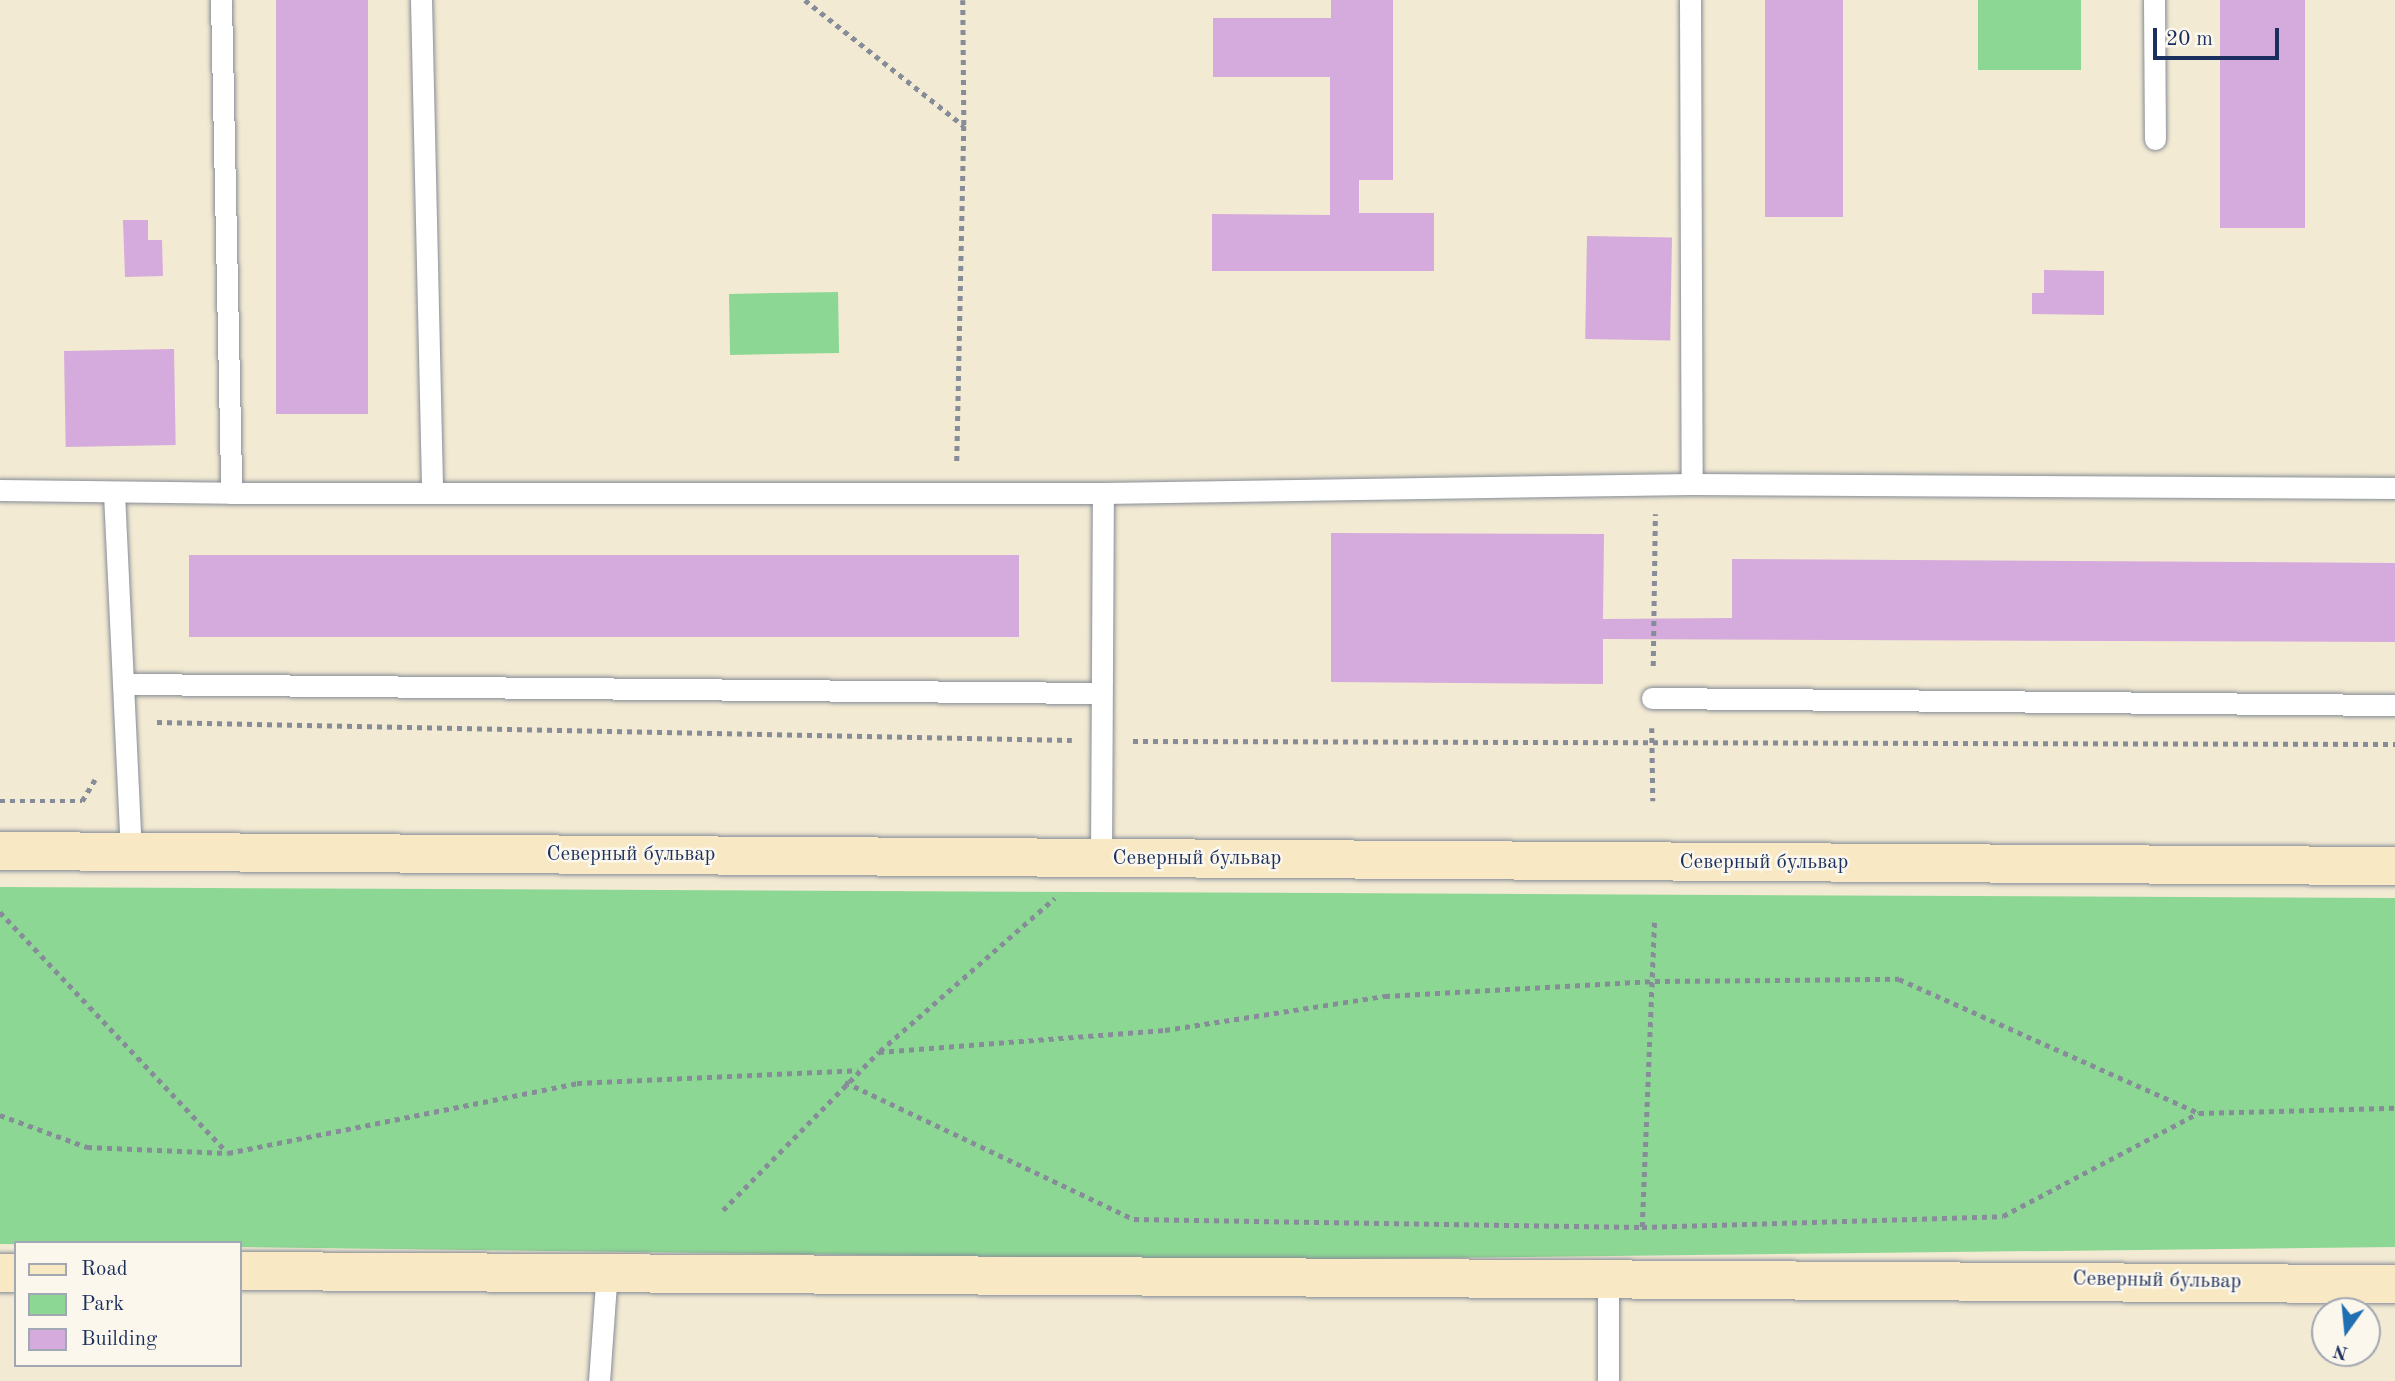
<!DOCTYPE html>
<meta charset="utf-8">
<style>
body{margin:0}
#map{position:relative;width:2395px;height:1381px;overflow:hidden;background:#f2ead2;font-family:"Old Standard TT",serif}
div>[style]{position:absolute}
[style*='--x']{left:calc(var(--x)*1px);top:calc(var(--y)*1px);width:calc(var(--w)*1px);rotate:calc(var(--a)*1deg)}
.green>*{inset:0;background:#8dd794;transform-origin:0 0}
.building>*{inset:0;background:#d5aadc;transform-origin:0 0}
.path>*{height:4.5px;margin-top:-2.25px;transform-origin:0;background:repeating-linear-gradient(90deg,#868c98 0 5px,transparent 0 10px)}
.roads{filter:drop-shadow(0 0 2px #868c98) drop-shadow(0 0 2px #868c98)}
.lane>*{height:21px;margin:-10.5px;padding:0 10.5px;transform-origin:10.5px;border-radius:10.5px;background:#fff}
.secondary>*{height:38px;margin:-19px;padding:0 19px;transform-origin:19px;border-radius:19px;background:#f8e8c3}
span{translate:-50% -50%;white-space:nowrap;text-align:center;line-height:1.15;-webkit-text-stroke:5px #fbf7ec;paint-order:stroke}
.street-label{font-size:21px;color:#1b2f5e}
.legend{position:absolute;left:14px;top:1241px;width:228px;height:126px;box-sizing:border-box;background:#fbf7ec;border:2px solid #a1a7b3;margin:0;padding:9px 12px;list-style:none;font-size:21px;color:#1b2f5e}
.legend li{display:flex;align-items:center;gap:14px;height:35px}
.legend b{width:35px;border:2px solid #a1a7b3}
.north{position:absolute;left:2311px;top:1297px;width:70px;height:70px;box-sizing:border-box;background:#fbf7ec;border:2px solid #a1a7b3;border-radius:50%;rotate:195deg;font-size:19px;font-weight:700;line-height:28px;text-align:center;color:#1b2f5e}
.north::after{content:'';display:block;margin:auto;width:24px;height:32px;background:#1f6fb2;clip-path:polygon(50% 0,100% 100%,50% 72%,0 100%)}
.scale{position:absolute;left:2153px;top:28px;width:126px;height:32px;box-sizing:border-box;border:4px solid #1b2f5e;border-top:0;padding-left:9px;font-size:21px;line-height:24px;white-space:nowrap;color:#1b2f5e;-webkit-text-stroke:5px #fbf7ec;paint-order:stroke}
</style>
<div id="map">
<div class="green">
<div style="left:1978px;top:0;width:103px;height:70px"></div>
<div style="left:838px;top:292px;width:61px;height:109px;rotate:89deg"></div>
<div style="clip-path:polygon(0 887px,2395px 898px,2395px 1247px,1251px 1260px,0 1244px)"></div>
</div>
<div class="building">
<div style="left:276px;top:0;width:92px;height:414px"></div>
<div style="clip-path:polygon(1331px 0,1393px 0,1393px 180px,1359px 180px,1359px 213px,1434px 213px,1434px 271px,1212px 271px,1212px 214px,1330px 215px,1330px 77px,1213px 77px,1213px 18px,1331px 18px)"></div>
<div style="left:1765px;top:0;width:78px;height:217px"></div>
<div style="left:2220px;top:0;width:85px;height:228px"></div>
<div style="clip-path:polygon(123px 220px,148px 220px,148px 240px,162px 240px,163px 276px,125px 277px)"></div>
<div style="left:1587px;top:236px;width:85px;height:103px;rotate:1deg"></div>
<div style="clip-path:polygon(2044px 270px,2104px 271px,2104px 315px,2032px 314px,2032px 293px,2044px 293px)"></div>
<div style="left:174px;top:349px;width:96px;height:110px;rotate:89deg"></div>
<div style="clip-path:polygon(1331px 533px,1604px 534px,1603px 619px,1732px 618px,1732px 559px,2395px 563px,2395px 642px,1603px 639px,1603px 684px,1331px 682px)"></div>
<div style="left:189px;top:555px;width:830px;height:82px"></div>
</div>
<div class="path">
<div style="--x:805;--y:0;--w:203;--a:38.4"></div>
<div style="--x:964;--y:126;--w:335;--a:91.2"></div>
<div style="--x:963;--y:0;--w:125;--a:89.5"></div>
<div style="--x:1653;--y:666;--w:152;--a:-89.2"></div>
<div style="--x:157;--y:722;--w:915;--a:1.13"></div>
<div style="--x:1652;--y:728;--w:73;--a:89.2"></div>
<div style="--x:1133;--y:741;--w:1262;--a:0.14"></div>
<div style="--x:0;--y:801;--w:82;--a:0"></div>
<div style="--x:82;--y:801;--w:26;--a:-59"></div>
<div style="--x:0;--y:912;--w:330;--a:46.6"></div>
<div style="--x:880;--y:1051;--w:232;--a:-41.2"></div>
<div style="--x:845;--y:1082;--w:320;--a:25.4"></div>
<div style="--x:1134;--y:1219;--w:508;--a:0.9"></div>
<div style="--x:1642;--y:1227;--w:361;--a:-1.7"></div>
<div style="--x:2003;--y:1216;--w:221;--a:-27.8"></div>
<div style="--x:0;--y:1115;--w:93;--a:20.2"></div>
<div style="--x:87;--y:1147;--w:141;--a:2.4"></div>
<div style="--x:228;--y:1153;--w:356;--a:-11.3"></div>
<div style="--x:577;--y:1083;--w:281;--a:-2.6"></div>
<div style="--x:723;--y:1210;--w:222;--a:-45.4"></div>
<div style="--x:879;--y:1052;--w:287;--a:-4.4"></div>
<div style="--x:1165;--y:1030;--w:223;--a:-8.8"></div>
<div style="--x:1385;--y:996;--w:270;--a:-3.2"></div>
<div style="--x:1655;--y:981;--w:244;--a:-0.5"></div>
<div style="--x:1899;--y:979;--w:329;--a:24.1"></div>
<div style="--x:2199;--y:1113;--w:196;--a:-1.5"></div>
<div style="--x:1642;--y:1227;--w:305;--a:-87.7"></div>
</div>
<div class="roads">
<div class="lane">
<div style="--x:221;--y:0;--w:493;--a:88.8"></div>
<div style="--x:231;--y:493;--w:872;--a:0"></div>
<div style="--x:1103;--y:493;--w:589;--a:-0.88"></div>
<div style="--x:1692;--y:484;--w:703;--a:0.33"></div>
<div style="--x:421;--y:0;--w:491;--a:88.7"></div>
<div style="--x:1690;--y:0;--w:484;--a:89.8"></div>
<div style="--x:2154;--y:0;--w:139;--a:89.6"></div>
<div style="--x:0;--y:490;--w:231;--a:0.7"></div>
<div style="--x:114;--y:493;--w:359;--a:87.3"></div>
<div style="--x:126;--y:684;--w:975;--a:0.53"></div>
<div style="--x:1652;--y:698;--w:743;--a:0.54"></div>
<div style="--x:1101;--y:858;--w:365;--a:-89.7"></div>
<div style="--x:1608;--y:1276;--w:105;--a:90"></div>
<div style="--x:599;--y:1381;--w:112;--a:-85.9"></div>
</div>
<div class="secondary">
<div style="--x:0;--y:851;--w:2395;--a:0.36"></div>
<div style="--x:240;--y:1271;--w:2155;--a:0.35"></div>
<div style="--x:0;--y:1273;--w:16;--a:0"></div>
</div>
</div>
<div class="street-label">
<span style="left:631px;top:855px">Северный бульвар</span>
<span style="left:1197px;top:859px">Северный бульвар</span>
<span style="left:1764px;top:863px">Северный бульвар</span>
<span style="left:2157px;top:1281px;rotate:1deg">Северный бульвар</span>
</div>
<ul class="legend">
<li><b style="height:9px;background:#f8e8c3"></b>Road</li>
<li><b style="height:19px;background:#8dd794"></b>Park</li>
<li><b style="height:19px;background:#d5aadc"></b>Building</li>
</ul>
<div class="north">N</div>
<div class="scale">20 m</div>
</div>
